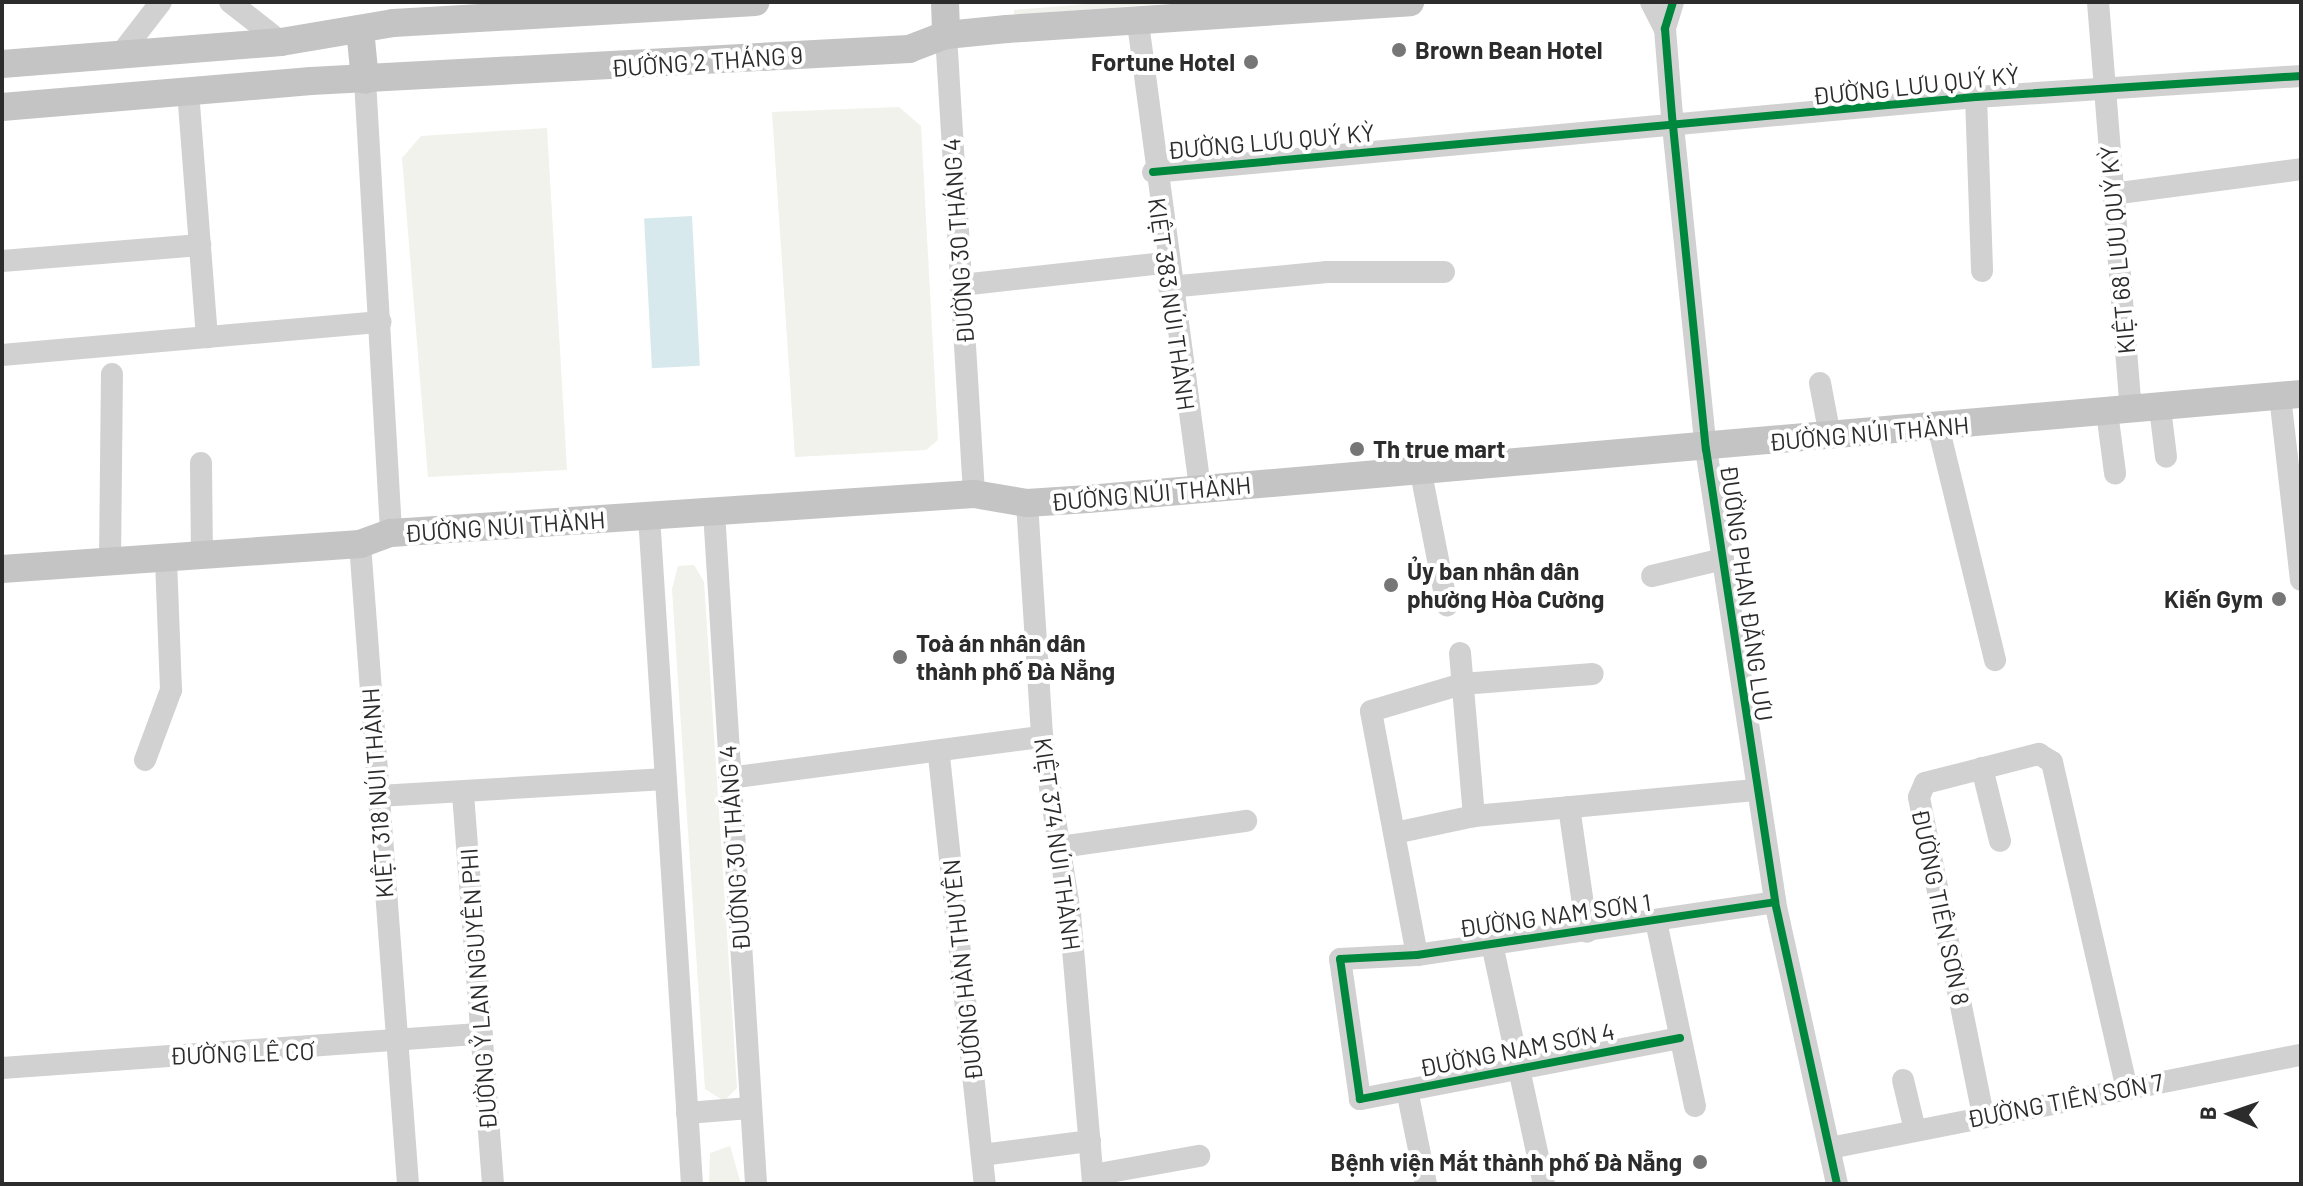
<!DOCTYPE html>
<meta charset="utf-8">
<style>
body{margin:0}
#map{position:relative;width:2303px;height:1186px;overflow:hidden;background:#fff;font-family:Barlow,sans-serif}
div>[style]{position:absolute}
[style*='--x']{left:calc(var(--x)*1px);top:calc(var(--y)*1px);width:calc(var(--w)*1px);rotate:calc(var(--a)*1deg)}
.green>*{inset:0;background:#f0f2eb}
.water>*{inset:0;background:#d8e9ee;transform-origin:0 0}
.minor>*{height:22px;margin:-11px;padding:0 11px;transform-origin:11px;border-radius:11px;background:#d1d1d1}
.major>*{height:28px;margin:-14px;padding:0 14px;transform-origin:14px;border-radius:14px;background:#c4c4c4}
.cycleway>*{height:8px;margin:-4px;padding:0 4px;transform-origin:4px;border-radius:4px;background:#00873e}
.dots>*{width:22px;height:22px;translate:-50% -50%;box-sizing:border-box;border:4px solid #fff;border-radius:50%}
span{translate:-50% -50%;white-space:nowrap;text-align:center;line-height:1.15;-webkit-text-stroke:8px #fff;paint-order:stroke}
.poi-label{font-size:24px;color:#2c2c2c;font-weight:700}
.left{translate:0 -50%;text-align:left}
.right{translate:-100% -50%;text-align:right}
.street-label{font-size:24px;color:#2c2c2c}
.frame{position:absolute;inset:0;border:4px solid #2c2c2c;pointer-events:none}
.north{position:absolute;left:2191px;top:1074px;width:80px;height:80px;-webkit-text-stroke:6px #fff;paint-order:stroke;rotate:272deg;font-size:22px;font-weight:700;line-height:32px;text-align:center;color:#2c2c2c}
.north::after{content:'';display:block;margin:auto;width:28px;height:36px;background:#2c2c2c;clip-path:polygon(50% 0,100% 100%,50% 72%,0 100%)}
</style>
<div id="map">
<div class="green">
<div style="clip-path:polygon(1113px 2px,1188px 2px,1014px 15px,1014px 10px)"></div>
<div style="clip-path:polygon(899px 107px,921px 126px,938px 440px,926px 450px,795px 457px,772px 112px)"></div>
<div style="clip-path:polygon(547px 128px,567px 470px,428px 477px,402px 158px,421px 136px)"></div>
<div style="clip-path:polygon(694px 565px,704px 582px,737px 1088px,724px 1101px,705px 1089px,672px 589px,678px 566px)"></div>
<div style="clip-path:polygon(730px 1146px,741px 1184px,709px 1184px,710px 1153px)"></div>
</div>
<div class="water">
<div style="left:692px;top:216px;width:150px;height:48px;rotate:87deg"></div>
</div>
<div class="minor">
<div style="--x:230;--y:2;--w:65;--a:38.1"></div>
<div style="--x:1651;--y:2;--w:30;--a:63"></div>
<div style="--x:1673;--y:2;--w:28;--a:107"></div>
<div style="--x:1665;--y:29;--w:87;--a:85.4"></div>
<div style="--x:1672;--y:116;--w:335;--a:84.2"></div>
<div style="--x:1706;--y:449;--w:458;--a:81.3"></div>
<div style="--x:1775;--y:902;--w:289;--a:77.6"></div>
<div style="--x:2098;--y:2;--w:409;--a:85.4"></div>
<div style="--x:1138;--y:23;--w:470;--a:82.4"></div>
<div style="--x:946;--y:35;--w:460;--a:86.5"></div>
<div style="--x:120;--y:55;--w:67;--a:-52.3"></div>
<div style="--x:365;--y:80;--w:454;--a:86.7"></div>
<div style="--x:188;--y:91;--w:247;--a:85.6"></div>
<div style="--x:1976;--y:97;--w:174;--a:88"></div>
<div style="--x:1153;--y:172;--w:826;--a:-5.21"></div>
<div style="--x:1976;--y:97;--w:326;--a:-3.7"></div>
<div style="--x:2112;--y:194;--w:191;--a:-7.5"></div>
<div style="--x:2;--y:261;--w:199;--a:-4.6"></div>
<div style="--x:961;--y:285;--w:205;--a:-6.2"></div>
<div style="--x:1169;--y:287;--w:159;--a:-5.4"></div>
<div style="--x:1327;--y:272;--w:117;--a:0"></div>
<div style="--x:2;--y:355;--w:380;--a:-5"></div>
<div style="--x:1820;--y:383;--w:54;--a:79.3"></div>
<div style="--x:2280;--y:396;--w:185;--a:83.5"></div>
<div style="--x:2160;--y:408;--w:49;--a:83"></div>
<div style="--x:2107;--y:412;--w:62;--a:82.5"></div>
<div style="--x:1938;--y:426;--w:241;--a:76.3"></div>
<div style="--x:201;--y:463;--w:91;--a:89.4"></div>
<div style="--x:1421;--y:473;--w:135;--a:78.9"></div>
<div style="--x:1027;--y:503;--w:234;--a:86.3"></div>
<div style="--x:1042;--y:737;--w:179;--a:81"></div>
<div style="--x:1070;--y:914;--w:271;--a:85.1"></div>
<div style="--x:714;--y:512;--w:673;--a:86.42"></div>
<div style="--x:649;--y:516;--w:669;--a:86.32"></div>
<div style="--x:360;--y:544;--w:642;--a:85.71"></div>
<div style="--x:110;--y:561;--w:187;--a:-89.4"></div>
<div style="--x:1652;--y:576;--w:73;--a:-13.5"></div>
<div style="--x:1460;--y:653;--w:164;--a:85.1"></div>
<div style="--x:939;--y:756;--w:430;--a:83.9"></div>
<div style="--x:145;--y:760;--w:75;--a:-69.6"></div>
<div style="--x:171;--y:690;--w:133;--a:-92.2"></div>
<div style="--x:1982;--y:768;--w:75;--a:76.1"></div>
<div style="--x:729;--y:778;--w:316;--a:-7.5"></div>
<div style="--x:463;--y:794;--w:391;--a:85.6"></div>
<div style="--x:379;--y:796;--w:287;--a:-3.4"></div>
<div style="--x:1569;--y:807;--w:126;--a:81.8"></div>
<div style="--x:1395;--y:833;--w:81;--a:-12.1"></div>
<div style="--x:1474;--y:816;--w:282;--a:-5.3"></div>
<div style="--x:1060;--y:847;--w:188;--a:-8"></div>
<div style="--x:1656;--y:921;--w:189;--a:78.1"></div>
<div style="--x:1492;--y:944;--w:246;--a:77.8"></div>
<div style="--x:1417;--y:955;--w:248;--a:-100.7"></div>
<div style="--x:1371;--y:711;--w:95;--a:-16.5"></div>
<div style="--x:1462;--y:684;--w:131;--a:-4.4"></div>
<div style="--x:1680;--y:1038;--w:326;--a:169.2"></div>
<div style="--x:1360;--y:1099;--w:141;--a:-98.1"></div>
<div style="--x:1340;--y:959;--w:77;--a:-3"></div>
<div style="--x:1417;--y:955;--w:362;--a:-8.4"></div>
<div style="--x:2;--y:1068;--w:481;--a:-4.1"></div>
<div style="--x:1903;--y:1080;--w:51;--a:76.5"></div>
<div style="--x:1407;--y:1090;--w:96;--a:78.6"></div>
<div style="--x:687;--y:1113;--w:63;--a:-4.5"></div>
<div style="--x:1983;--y:1115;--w:324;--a:-101.4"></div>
<div style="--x:1919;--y:797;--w:15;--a:-67"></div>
<div style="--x:1925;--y:783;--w:118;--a:-14.3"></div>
<div style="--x:2039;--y:754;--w:15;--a:32"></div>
<div style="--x:2052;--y:762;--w:335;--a:77.1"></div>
<div style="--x:1830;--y:1148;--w:480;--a:-11.2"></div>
<div style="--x:982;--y:1155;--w:109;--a:-7.4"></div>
<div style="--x:1093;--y:1175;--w:108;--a:-10.2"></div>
</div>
<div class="major">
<div style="--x:945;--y:2;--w:33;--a:88"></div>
<div style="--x:360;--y:29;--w:51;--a:84.4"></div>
<div style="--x:2;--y:64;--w:280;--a:-4.5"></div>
<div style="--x:281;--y:42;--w:114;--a:-9.6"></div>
<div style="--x:393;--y:23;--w:363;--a:-3.3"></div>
<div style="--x:2;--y:107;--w:310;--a:-4.8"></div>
<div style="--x:311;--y:81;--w:599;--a:-3.06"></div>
<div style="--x:909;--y:49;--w:40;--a:-21"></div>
<div style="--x:946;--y:35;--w:61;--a:-5.6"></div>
<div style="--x:1007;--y:29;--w:404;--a:-3.8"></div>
<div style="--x:2;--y:569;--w:359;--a:-4"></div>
<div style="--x:360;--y:544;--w:33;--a:-20"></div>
<div style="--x:391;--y:533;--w:584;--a:-3.83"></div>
<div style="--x:974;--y:494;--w:54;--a:9.6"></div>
<div style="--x:1027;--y:503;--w:61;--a:-3.8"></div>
<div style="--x:1088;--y:499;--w:1218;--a:-4.95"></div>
</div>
<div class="cycleway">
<div style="--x:1673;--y:2;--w:28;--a:107"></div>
<div style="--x:1665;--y:29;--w:87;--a:85.4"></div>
<div style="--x:1672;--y:116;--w:335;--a:84.2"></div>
<div style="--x:1706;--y:449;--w:458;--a:81.3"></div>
<div style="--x:1775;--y:902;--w:289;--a:77.6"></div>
<div style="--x:1153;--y:172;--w:826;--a:-5.21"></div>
<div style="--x:1976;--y:97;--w:326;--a:-3.7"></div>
<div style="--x:1680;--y:1038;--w:326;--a:169.2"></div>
<div style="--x:1360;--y:1099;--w:141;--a:-98.1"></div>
<div style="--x:1340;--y:959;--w:77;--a:-3"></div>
<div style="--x:1417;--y:955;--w:362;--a:-8.4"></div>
</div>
<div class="dots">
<div style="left:1399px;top:50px;background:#767676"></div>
<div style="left:1251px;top:62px;background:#767676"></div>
<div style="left:1357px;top:449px;background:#767676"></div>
<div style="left:1391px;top:585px;background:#767676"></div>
<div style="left:2279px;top:599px;background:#767676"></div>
<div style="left:900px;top:657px;background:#767676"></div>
<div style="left:1700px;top:1162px;background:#767676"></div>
</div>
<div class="poi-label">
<span class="left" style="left:1415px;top:50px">Brown Bean Hotel</span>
<span class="right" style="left:1235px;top:62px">Fortune Hotel</span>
<span class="left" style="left:1373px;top:449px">Th true mart</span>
<span class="left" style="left:1407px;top:585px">Ủy ban nhân dân<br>phường Hòa Cường</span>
<span class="right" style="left:2263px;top:599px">Kiến Gym</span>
<span class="left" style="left:916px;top:657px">Toà án nhân dân<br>thành phố Đà Nẵng</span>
<span class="right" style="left:1682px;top:1162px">Bệnh viện Mắt thành phố Đà Nẵng</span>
</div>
<div class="street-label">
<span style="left:707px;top:61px;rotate:-4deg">ĐƯỜNG 2 THÁNG 9</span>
<span style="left:1916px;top:85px;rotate:-6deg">ĐƯỜNG LƯU QUÝ KỲ</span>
<span style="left:1271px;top:141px;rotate:-5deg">ĐƯỜNG LƯU QUÝ KỲ</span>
<span style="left:958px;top:241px;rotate:-94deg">ĐƯỜNG 30 THÁNG 4</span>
<span style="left:2117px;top:250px;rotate:-95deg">KIỆT 68 LƯU QUÝ KỲ</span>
<span style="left:1172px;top:304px;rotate:82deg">KIỆT 383 NÚI THÀNH</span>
<span style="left:1869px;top:433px;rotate:-5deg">ĐƯỜNG NÚI THÀNH</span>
<span style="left:1151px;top:493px;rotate:-5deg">ĐƯỜNG NÚI THÀNH</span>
<span style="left:505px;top:526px;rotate:-4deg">ĐƯỜNG NÚI THÀNH</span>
<span style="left:1747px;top:593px;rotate:82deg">ĐƯỜNG PHAN ĐĂNG LƯU</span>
<span style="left:377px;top:793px;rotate:-94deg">KIỆT 318 NÚI THÀNH</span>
<span style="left:1058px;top:844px;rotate:82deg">KIỆT 374 NÚI THÀNH</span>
<span style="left:734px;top:848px;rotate:-94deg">ĐƯỜNG 30 THÁNG 4</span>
<span style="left:1941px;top:907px;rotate:78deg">ĐƯỜNG TIÊN SƠN 8</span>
<span style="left:1555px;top:915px;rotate:-8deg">ĐƯỜNG NAM SƠN 1</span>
<span style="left:962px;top:970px;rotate:-96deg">ĐƯỜNG HÀN THUYÊN</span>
<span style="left:478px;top:989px;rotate:-94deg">ĐƯỜNG Ỷ LAN NGUYÊN PHI</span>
<span style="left:1517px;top:1049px;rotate:-11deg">ĐƯỜNG NAM SƠN 4</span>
<span style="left:242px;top:1053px;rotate:-2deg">ĐƯỜNG LÊ CƠ</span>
<span style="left:2065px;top:1100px;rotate:-11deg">ĐƯỜNG TIÊN SƠN 7</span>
</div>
<div class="frame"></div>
<div class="north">B</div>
</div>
